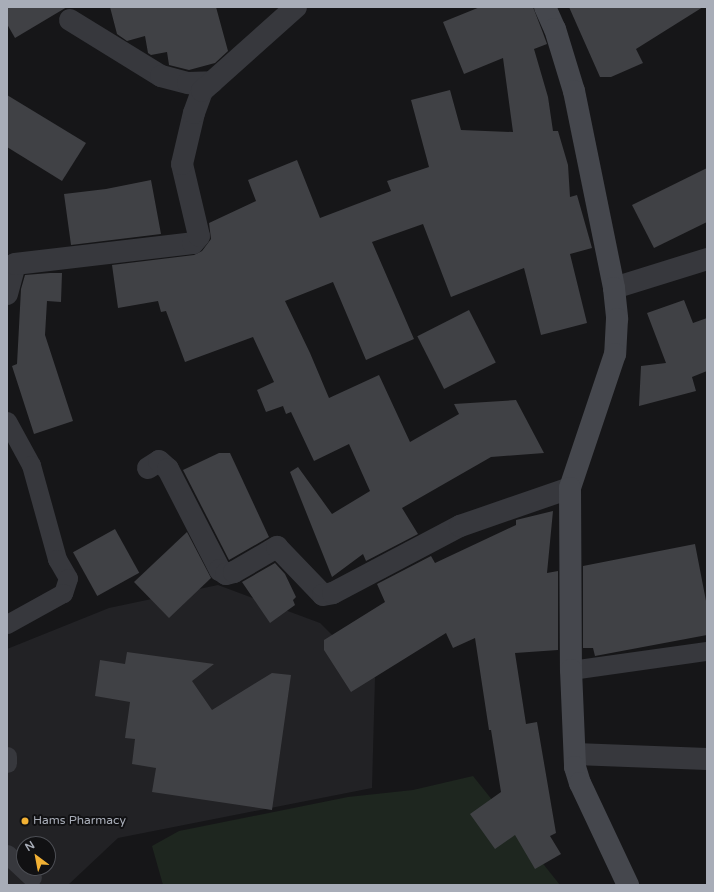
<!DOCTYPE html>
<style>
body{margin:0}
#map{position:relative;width:714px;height:892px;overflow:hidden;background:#161618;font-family:"Varela Round",sans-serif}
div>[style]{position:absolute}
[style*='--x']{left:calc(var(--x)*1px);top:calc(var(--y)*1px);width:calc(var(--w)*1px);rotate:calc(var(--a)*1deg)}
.built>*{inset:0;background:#222225}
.green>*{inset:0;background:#1e261f}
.building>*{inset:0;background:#404145;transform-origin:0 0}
.lane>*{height:19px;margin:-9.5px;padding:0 9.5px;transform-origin:9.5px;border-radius:9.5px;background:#37383d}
.street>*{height:22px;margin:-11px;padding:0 11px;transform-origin:11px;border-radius:11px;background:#37383d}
.secondary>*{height:22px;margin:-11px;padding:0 11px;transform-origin:11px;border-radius:11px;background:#45474d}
.dots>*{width:11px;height:11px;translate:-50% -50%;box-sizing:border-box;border:2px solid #111113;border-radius:50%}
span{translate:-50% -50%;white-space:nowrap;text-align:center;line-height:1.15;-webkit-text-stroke:4px #111113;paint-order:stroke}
.poi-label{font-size:12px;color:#a8adb8}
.left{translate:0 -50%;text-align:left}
.frame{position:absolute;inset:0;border:8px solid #a8adb8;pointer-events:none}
.north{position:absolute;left:16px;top:836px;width:40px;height:40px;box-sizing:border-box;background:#111113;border:1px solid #4d4f55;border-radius:50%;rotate:328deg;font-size:11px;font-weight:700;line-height:16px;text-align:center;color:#a8adb8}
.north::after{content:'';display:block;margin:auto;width:14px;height:18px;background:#f2b134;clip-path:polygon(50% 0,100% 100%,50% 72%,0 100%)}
</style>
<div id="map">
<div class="built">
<div style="clip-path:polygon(evenodd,218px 585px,320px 623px,375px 678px,372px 788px,118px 838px,68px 885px,7px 885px,7px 649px,109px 608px,218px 585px,24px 844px,48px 844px,48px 868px,24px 868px,24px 844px)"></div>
</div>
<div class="green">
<div style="clip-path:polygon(473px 776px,560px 885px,163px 885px,152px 846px,179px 831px,348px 797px,413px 790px)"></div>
</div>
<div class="building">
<div style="clip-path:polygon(7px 7px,67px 7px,15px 38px,7px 24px)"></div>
<div style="clip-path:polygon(110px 7px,216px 7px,228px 51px,215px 63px,189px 70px,169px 65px,167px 52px,151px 55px,148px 53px,145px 36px,127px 41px,117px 34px)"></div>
<div style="clip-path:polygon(480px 7px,533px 7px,543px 33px,547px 44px,534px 49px,548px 97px,553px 131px,558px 131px,568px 165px,570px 197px,577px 195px,592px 248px,570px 254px,587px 323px,541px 335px,524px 268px,451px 297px,423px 224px,372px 242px,414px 339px,366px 360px,333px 282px,285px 301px,310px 353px,329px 398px,379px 375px,410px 442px,459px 414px,454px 404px,516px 400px,544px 453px,491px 457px,402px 508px,418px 534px,366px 561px,363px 554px,332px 577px,290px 472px,298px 467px,332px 514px,370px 491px,349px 444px,314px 461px,291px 412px,286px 414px,283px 406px,266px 412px,257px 390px,274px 382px,253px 337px,185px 362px,166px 311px,161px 312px,158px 301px,118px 308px,112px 265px,194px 255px,202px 251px,211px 239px,209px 223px,256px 201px,248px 180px,297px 160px,320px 218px,391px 191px,387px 181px,429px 167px,411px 100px,450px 90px,461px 130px,513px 132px,503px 58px,464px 74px,443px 22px)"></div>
<div style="clip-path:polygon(569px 7px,703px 7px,636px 49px,643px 63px,611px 77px,600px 77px)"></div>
<div style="clip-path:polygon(7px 95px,86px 143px,62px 181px,7px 147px)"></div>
<div style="clip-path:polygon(707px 168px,707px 222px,654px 248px,632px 205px)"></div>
<div style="clip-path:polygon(151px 180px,161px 234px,71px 245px,64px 194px,106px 189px)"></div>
<div style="clip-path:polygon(50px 273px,62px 273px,61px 302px,47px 301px,45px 335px,73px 421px,34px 434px,12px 366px,17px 364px,21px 289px,25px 275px)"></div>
<div style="clip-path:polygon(684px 300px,693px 323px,707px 318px,707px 371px,692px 377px,696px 391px,639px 406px,641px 366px,666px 363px,647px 313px)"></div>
<div style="left:469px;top:310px;width:59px;height:58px;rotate:63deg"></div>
<div style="clip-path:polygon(219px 453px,230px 453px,269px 537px,229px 560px,183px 470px)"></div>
<div style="clip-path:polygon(553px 511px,547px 573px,558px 571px,558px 650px,515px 653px,526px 724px,537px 722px,556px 833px,550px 836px,561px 854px,535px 869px,515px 835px,495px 849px,470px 814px,501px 792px,491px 730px,489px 730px,475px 638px,453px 648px,446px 633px,351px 692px,324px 650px,324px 640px,385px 602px,377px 584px,431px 556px,435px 563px,516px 525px,516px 520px)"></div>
<div style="left:115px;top:529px;width:50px;height:48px;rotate:61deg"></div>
<div style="clip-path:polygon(187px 532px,211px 578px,169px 618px,134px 582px)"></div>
<div style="clip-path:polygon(695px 544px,707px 606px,707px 635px,595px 656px,593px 648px,583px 648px,583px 566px)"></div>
<div style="clip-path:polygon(275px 563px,285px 574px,296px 597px,293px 600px,295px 605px,270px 623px,242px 582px)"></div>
<div style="clip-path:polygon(127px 652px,214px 664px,192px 681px,212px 710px,272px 673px,291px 675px,272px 810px,152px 792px,156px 768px,132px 764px,135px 739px,125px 738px,130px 702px,95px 696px,100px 660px,125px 664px)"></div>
</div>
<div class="lane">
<div style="--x:7;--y:421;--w:50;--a:61.4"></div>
<div style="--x:31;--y:465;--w:98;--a:74.5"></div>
<div style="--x:57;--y:559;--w:22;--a:60"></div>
<div style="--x:68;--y:578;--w:16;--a:108"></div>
<div style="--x:63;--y:593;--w:64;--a:151"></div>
<div style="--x:571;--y:670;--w:137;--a:-8"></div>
<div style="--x:7;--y:756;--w:7;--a:90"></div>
<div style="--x:7;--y:854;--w:34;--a:43"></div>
</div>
<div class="street">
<div style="--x:70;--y:20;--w:107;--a:31.6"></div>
<div style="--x:161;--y:76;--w:28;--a:15"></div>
<div style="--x:188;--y:83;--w:24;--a:-2"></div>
<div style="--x:614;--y:288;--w:97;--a:-17.3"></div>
<div style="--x:7;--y:294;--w:31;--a:-75"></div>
<div style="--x:15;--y:264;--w:179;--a:-6.7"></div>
<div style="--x:193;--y:243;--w:9;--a:-49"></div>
<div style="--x:199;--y:236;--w:74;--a:-103.3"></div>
<div style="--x:182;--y:164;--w:52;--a:-76.8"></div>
<div style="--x:194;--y:113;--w:23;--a:-70"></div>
<div style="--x:202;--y:91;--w:126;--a:-41.8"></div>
<div style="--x:148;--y:468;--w:13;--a:-32"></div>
<div style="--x:159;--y:461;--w:12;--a:42"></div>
<div style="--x:168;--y:469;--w:114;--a:62.8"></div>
<div style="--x:220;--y:570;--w:7;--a:34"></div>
<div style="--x:226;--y:574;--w:8;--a:-14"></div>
<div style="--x:234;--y:572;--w:50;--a:-30.2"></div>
<div style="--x:277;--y:547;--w:66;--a:46.2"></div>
<div style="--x:323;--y:595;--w:10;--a:-11"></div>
<div style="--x:333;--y:593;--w:144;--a:-27.8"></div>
<div style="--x:460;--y:526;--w:116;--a:-19.1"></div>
<div style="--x:575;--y:754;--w:132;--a:2.2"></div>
</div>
<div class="secondary">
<div style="--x:545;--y:7;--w:24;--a:66"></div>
<div style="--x:555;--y:29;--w:65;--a:73"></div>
<div style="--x:574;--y:91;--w:201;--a:78.5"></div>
<div style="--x:614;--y:288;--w:31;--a:84"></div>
<div style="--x:617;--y:319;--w:35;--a:93"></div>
<div style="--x:615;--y:354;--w:141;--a:108.6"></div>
<div style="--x:570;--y:488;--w:182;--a:89.7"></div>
<div style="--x:571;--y:670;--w:97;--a:87.6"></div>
<div style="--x:575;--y:767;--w:17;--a:73"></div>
<div style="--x:580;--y:783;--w:113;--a:64.8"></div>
</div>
<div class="dots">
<div style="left:25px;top:821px;background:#f2b134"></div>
</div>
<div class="poi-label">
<span class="left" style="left:33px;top:821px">Hams Pharmacy</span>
</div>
<div class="frame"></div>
<div class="north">N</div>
</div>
